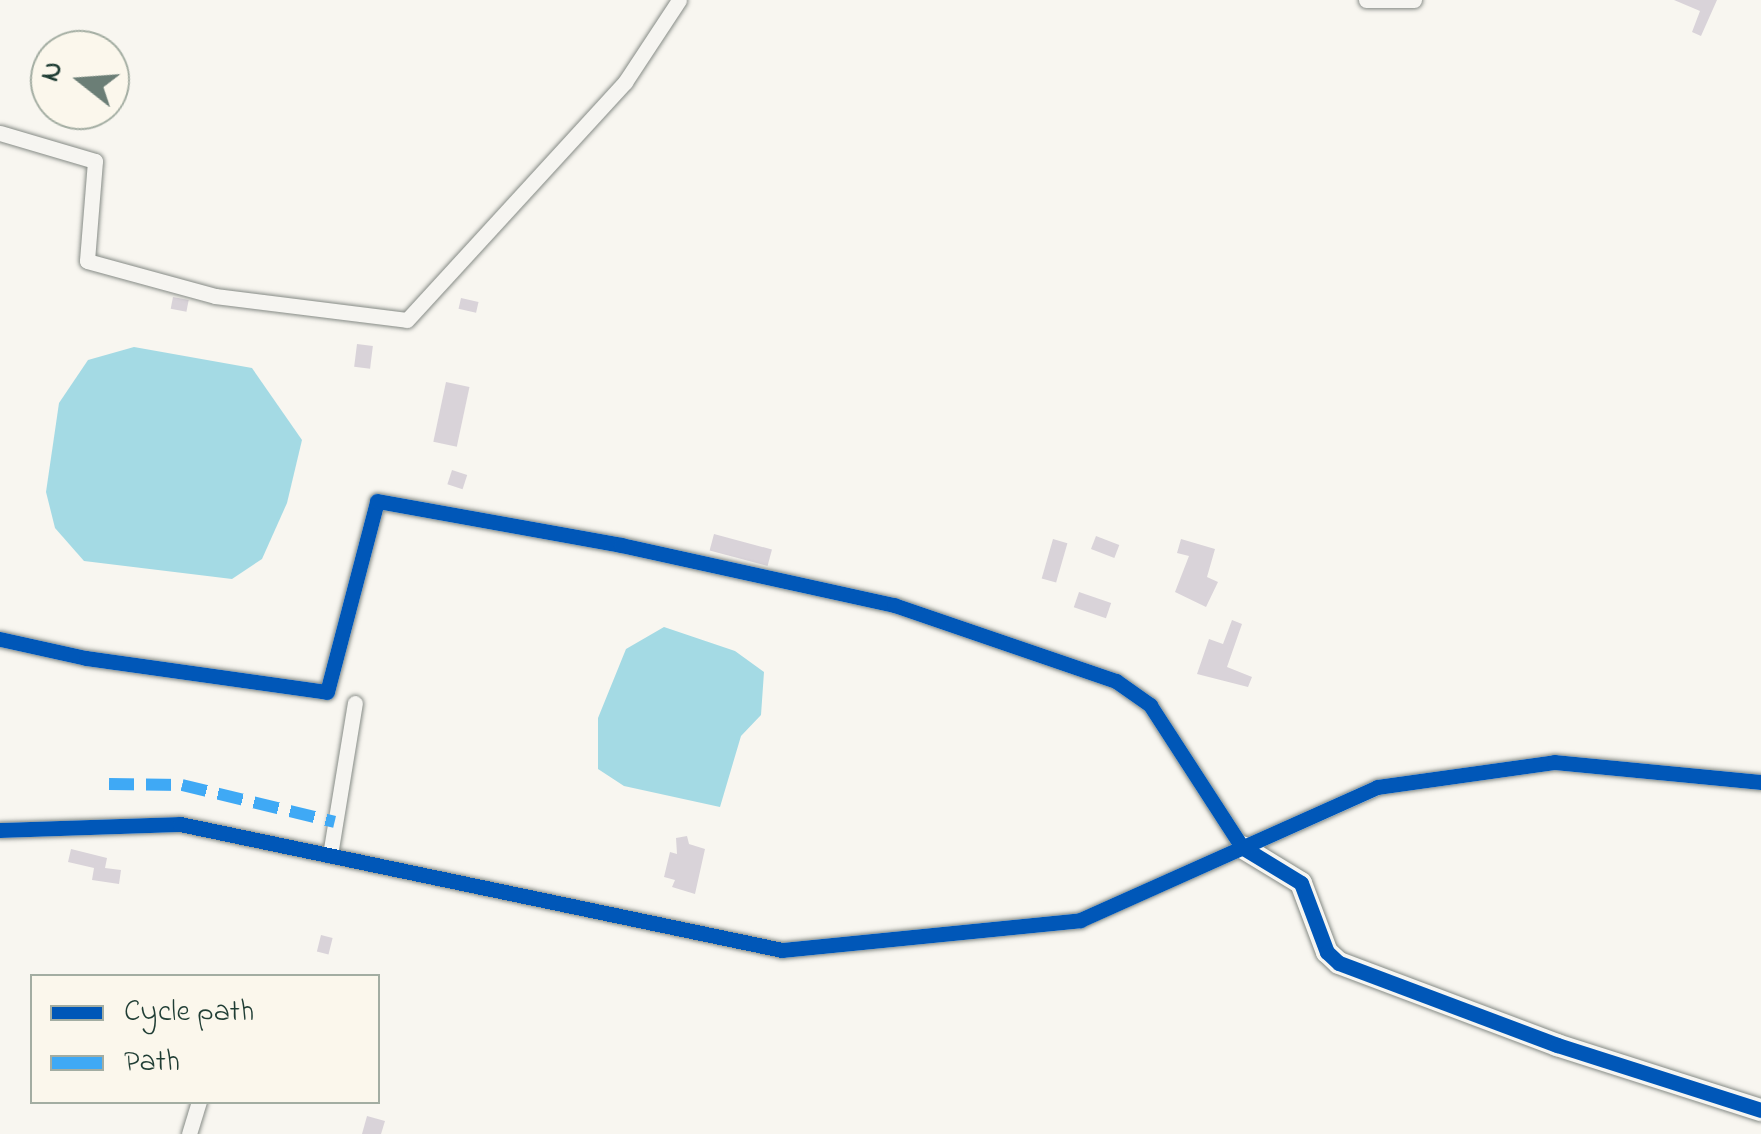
<!DOCTYPE html>
<style>
body{margin:0}
#map{position:relative;width:1761px;height:1134px;overflow:hidden;background:#f8f6f0;font-family:"Indie Flower",sans-serif}
div>[style]{position:absolute}
[style*='--x']{left:calc(var(--x)*1px);top:calc(var(--y)*1px);width:calc(var(--w)*1px);rotate:calc(var(--a)*1deg)}
.water>*{inset:0;background:#a4dae4}
.building>*{inset:0;background:#d9d3d9;transform-origin:0 0}
.roads{filter:drop-shadow(0 0 2px #868b86) drop-shadow(0 0 2px #868b86)}
.street>*{height:15px;margin:-7.5px;padding:0 7.5px;transform-origin:7.5px;border-radius:7.5px;background:#f6f5f1}
.secondary>*{height:22px;margin:-11px;padding:0 11px;transform-origin:11px;border-radius:11px;background:#f6f5f1}
.quiet>*{height:12px;margin-top:-6px;transform-origin:0;background:repeating-linear-gradient(90deg,#3fa9f5 0 25px,transparent 0 37px)}
.cycleway>*{height:15px;margin:-7.5px;padding:0 7.5px;transform-origin:7.5px;border-radius:7.5px;background:#0057b8}
span{translate:-50% -50%;white-space:nowrap;text-align:center;line-height:1.15;-webkit-text-stroke:9px #fbf7ec;paint-order:stroke}
.legend{position:absolute;left:30px;top:974px;width:350px;height:130px;box-sizing:border-box;background:#fbf7ec;border:2px solid #a3ada2;margin:0;padding:12px 18px;list-style:none;font-size:30px;color:#1f3d34}
.legend li{display:flex;align-items:center;gap:20px;height:50px}
.legend b{width:50px;border:2px solid #a3ada2}
.north{position:absolute;left:30px;top:30px;width:100px;height:100px;box-sizing:border-box;background:#fbf7ec;border:2px solid #a3ada2;border-radius:50%;rotate:287deg;font-size:28px;font-weight:700;line-height:40px;text-align:center;color:#1f3d34}
.north::after{content:'';display:block;margin:auto;width:35px;height:45px;background:#6b7e76;clip-path:polygon(50% 0,100% 100%,50% 72%,0 100%)}
</style>
<div id="map">
<div class="water">
<div style="clip-path:polygon(134px 347px,252px 368px,302px 440px,287px 503px,262px 559px,232px 579px,84px 561px,55px 528px,46px 492px,59px 403px,88px 360px)"></div>
<div style="clip-path:polygon(664px 627px,735px 651px,764px 672px,761px 715px,741px 736px,720px 807px,624px 786px,598px 769px,598px 718px,626px 649px)"></div>
</div>
<div class="building">
<div style="clip-path:polygon(1674px 0,1717px 0,1701px 36px,1692px 32px,1700px 11px)"></div>
<div style="left:173px;top:297px;width:16px;height:12px;rotate:11deg"></div>
<div style="left:461px;top:298px;width:18px;height:11px;rotate:13deg"></div>
<div style="left:357px;top:344px;width:16px;height:23px;rotate:7deg"></div>
<div style="left:446px;top:382px;width:24px;height:61px;rotate:12deg"></div>
<div style="left:452px;top:470px;width:16px;height:15px;rotate:18deg"></div>
<div style="left:714px;top:534px;width:60px;height:17px;rotate:15deg"></div>
<div style="left:1096px;top:536px;width:25px;height:14px;rotate:21deg"></div>
<div style="left:1053px;top:539px;width:15px;height:41px;rotate:16deg"></div>
<div style="clip-path:polygon(1181px 539px,1215px 549px,1207px 577px,1218px 582px,1206px 607px,1175px 592px,1189px 556px,1177px 553px)"></div>
<div style="left:1079px;top:592px;width:34px;height:16px;rotate:19deg"></div>
<div style="clip-path:polygon(1232px 620px,1242px 624px,1227px 667px,1252px 677px,1248px 687px,1197px 674px,1209px 639px,1223px 644px)"></div>
<div style="clip-path:polygon(687px 836px,689px 844px,705px 849px,695px 894px,672px 887px,675px 880px,664px 877px,670px 852px,677px 854px,676px 838px)"></div>
<div style="clip-path:polygon(71px 849px,107px 858px,105px 868px,121px 870px,119px 884px,92px 880px,94px 868px,68px 862px)"></div>
<div style="left:321px;top:935px;width:12px;height:17px;rotate:14deg"></div>
<div style="clip-path:polygon(367px 1116px,385px 1121px,381px 1134px,362px 1134px)"></div>
</div>
<div class="roads">
<div class="street">
<div style="--x:1366;--y:0;--w:48;--a:0"></div>
<div style="--x:0;--y:133;--w:99;--a:16.4"></div>
<div style="--x:95;--y:161;--w:100;--a:94.6"></div>
<div style="--x:87;--y:261;--w:133;--a:15.3"></div>
<div style="--x:215;--y:296;--w:193;--a:7.1"></div>
<div style="--x:407;--y:320;--w:323;--a:-47.5"></div>
<div style="--x:625;--y:82;--w:98;--a:-56.6"></div>
<div style="--x:0;--y:639;--w:88;--a:12.5"></div>
<div style="--x:86;--y:658;--w:243;--a:8"></div>
<div style="--x:327;--y:692;--w:197;--a:-75.3"></div>
<div style="--x:377;--y:501;--w:248;--a:10.2"></div>
<div style="--x:621;--y:545;--w:280;--a:12.4"></div>
<div style="--x:894;--y:605;--w:235;--a:18.9"></div>
<div style="--x:1116;--y:681;--w:42;--a:35.2"></div>
<div style="--x:1150;--y:705;--w:169;--a:57.1"></div>
<div style="--x:0;--y:830;--w:180;--a:-1.9"></div>
<div style="--x:180;--y:824;--w:615;--a:11.82"></div>
<div style="--x:782;--y:950;--w:300;--a:-5.7"></div>
<div style="--x:1080;--y:920;--w:325;--a:-24.1"></div>
<div style="--x:1377;--y:787;--w:179;--a:-8"></div>
<div style="--x:1554;--y:762;--w:208;--a:5.5"></div>
<div style="--x:330;--y:855;--w:154;--a:-80.7"></div>
<div style="--x:189;--y:1134;--w:34;--a:-73"></div>
</div>
<div class="secondary">
<div style="--x:1242;--y:847;--w:69;--a:31.4"></div>
<div style="--x:1301;--y:883;--w:74;--a:69.4"></div>
<div style="--x:1327;--y:952;--w:16;--a:43"></div>
<div style="--x:1339;--y:963;--w:233;--a:20.6"></div>
<div style="--x:1557;--y:1045;--w:214;--a:17.7"></div>
</div>
</div>
<div class="quiet">
<div style="--x:109;--y:784;--w:73;--a:0.8"></div>
<div style="--x:182;--y:785;--w:157;--a:13.6"></div>
</div>
<div class="cycleway">
<div style="--x:0;--y:639;--w:88;--a:12.5"></div>
<div style="--x:86;--y:658;--w:243;--a:8"></div>
<div style="--x:327;--y:692;--w:197;--a:-75.3"></div>
<div style="--x:377;--y:501;--w:248;--a:10.2"></div>
<div style="--x:621;--y:545;--w:280;--a:12.4"></div>
<div style="--x:894;--y:605;--w:235;--a:18.9"></div>
<div style="--x:1116;--y:681;--w:42;--a:35.2"></div>
<div style="--x:1150;--y:705;--w:169;--a:57.1"></div>
<div style="--x:1242;--y:847;--w:69;--a:31.4"></div>
<div style="--x:1301;--y:883;--w:74;--a:69.4"></div>
<div style="--x:1327;--y:952;--w:16;--a:43"></div>
<div style="--x:1339;--y:963;--w:233;--a:20.6"></div>
<div style="--x:1557;--y:1045;--w:214;--a:17.7"></div>
<div style="--x:0;--y:830;--w:180;--a:-1.9"></div>
<div style="--x:180;--y:824;--w:615;--a:11.82"></div>
<div style="--x:782;--y:950;--w:300;--a:-5.7"></div>
<div style="--x:1080;--y:920;--w:325;--a:-24.1"></div>
<div style="--x:1377;--y:787;--w:179;--a:-8"></div>
<div style="--x:1554;--y:762;--w:208;--a:5.5"></div>
</div>
<ul class="legend">
<li><b style="height:12px;background:#0057b8"></b>Cycle path</li>
<li><b style="height:12px;background:#3fa9f5"></b>Path</li>
</ul>
<div class="north">N</div>
</div>
